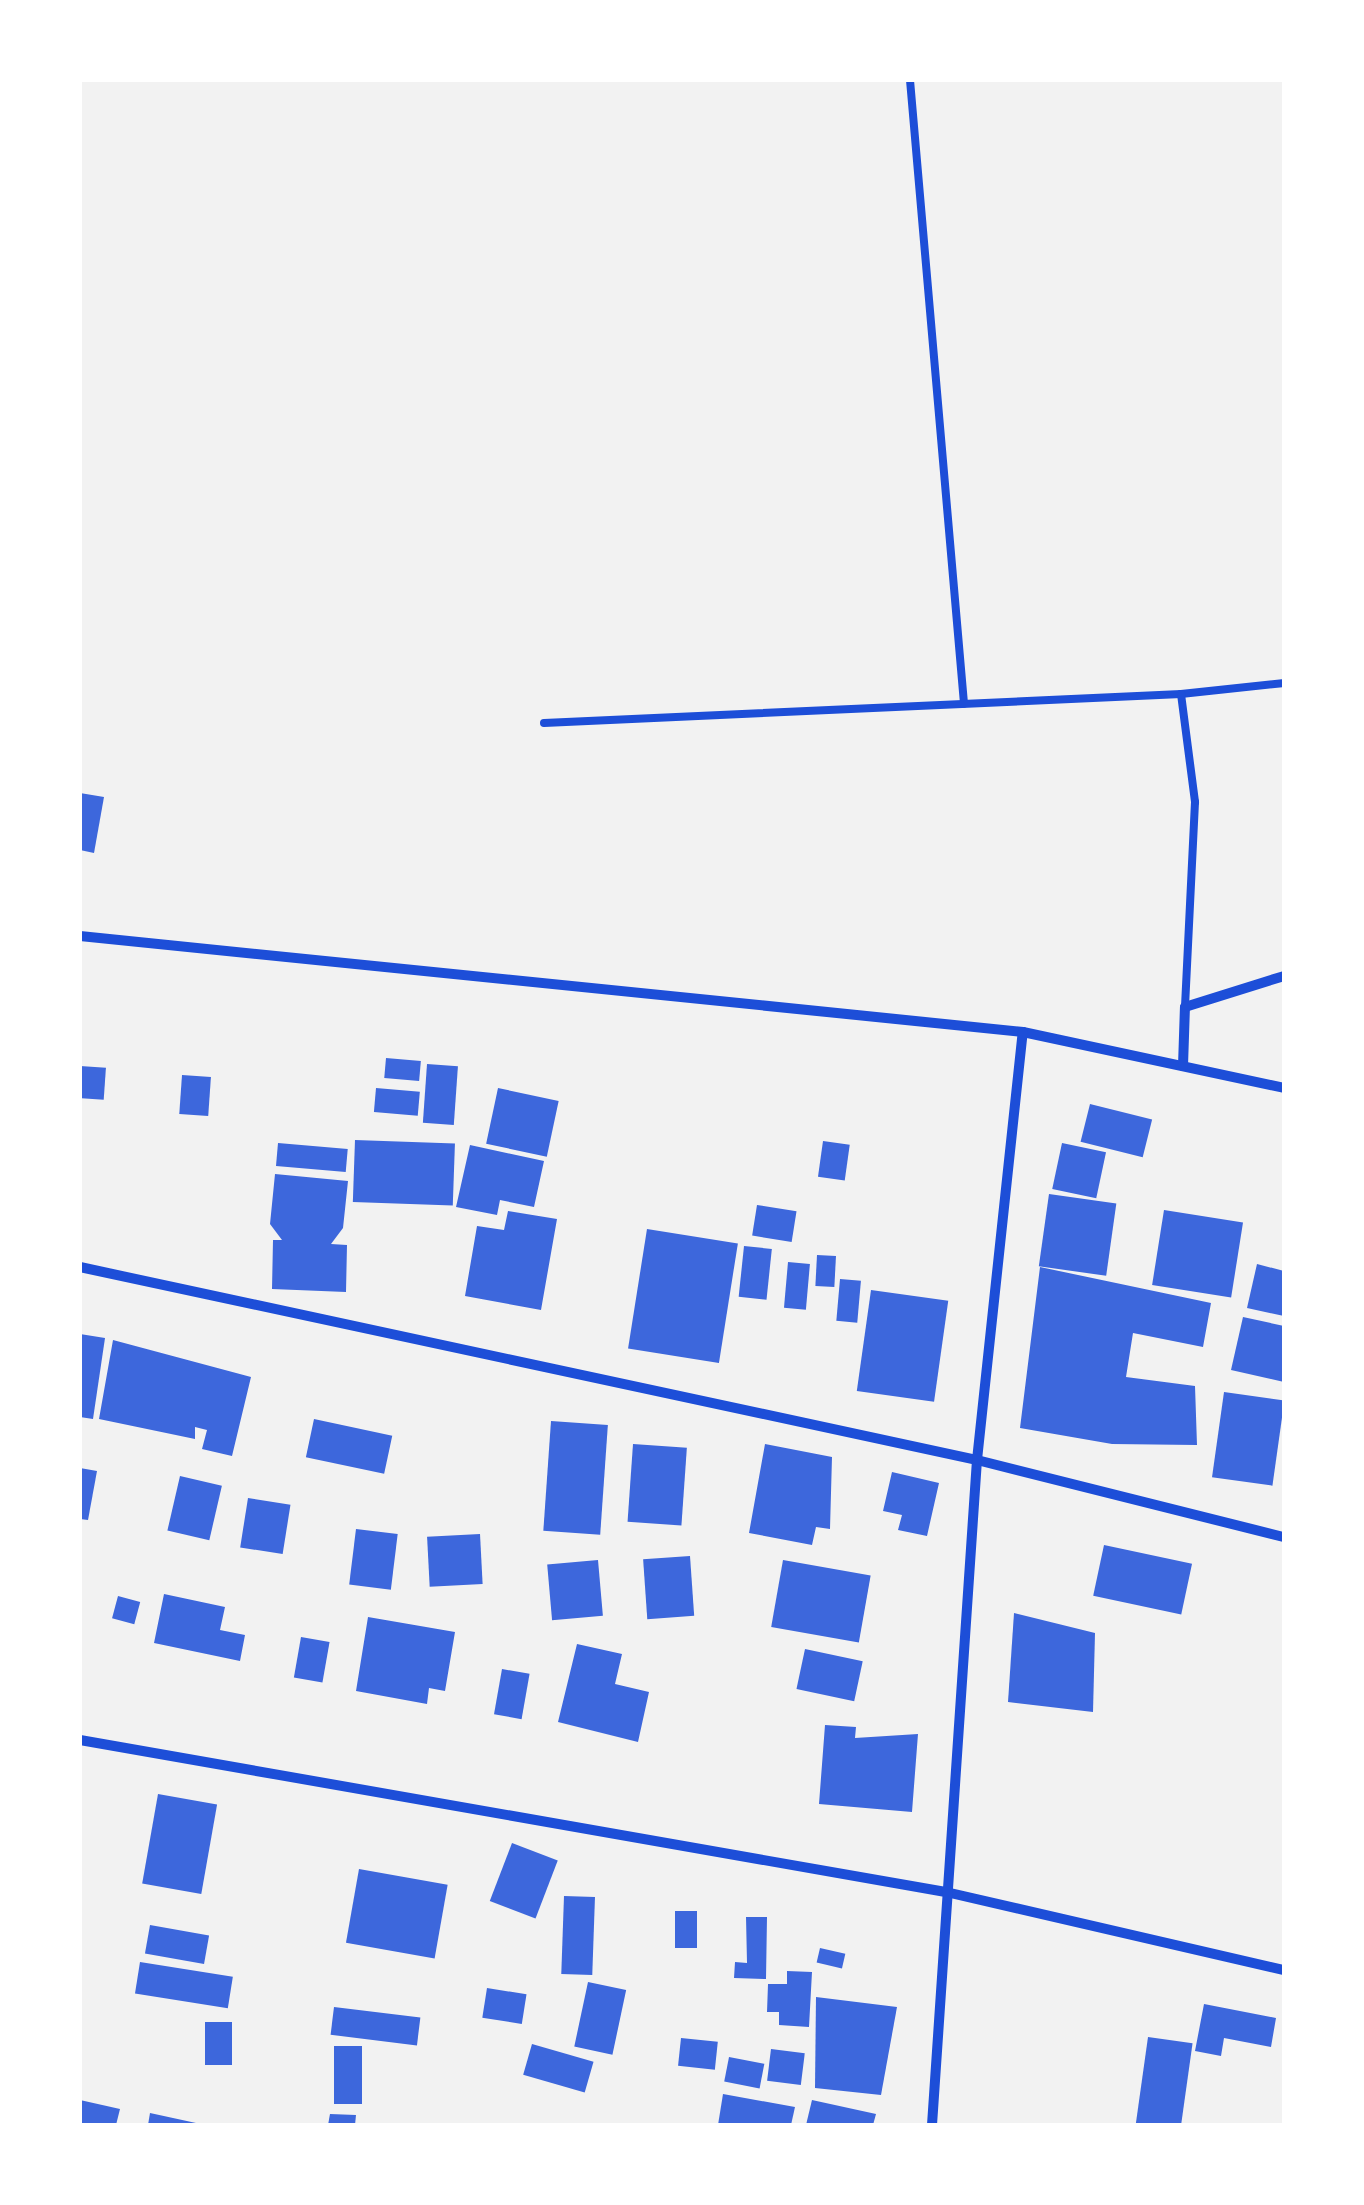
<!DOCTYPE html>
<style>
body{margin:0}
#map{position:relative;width:1364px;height:2205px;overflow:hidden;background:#f2f2f2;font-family:"PT Sans",sans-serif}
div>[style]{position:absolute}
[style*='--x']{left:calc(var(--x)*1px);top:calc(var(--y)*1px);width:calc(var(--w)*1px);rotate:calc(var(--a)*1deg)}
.building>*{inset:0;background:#3d67dc;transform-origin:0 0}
.service>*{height:8px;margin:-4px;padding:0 4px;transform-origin:4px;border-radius:4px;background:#1d4ed8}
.minor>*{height:10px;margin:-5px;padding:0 5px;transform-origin:5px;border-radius:5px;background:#1d4ed8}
span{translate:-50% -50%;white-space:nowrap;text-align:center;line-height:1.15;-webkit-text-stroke:10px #fff;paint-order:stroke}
.frame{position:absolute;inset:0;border:82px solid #fff;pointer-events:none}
</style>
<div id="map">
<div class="building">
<div style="clip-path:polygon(80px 793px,104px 797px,94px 853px,80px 850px)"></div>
<div style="left:386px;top:1058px;width:35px;height:20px;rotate:5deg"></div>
<div style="left:427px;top:1064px;width:31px;height:59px;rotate:4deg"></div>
<div style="left:80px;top:1066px;width:26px;height:32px;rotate:4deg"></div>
<div style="left:182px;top:1075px;width:29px;height:39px;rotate:4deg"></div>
<div style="left:376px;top:1088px;width:44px;height:24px;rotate:5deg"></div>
<div style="left:498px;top:1088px;width:62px;height:57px;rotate:12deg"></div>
<div style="left:1090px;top:1104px;width:64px;height:39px;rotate:14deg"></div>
<div style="left:355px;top:1140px;width:100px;height:62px;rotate:2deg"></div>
<div style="left:823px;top:1141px;width:27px;height:36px;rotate:8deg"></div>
<div style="left:278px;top:1143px;width:70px;height:23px;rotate:5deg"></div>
<div style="left:1062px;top:1143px;width:45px;height:47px;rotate:12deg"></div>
<div style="clip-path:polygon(470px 1145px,544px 1161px,534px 1207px,500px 1200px,497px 1215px,456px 1207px)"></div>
<div style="clip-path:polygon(275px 1174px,348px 1181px,343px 1228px,331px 1244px,347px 1245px,346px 1292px,272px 1289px,273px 1240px,282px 1240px,270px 1224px)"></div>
<div style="left:1049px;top:1194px;width:68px;height:73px;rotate:8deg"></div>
<div style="left:757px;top:1205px;width:40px;height:31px;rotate:9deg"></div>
<div style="left:1164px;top:1210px;width:80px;height:76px;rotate:9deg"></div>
<div style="clip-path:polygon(508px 1211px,557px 1219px,541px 1310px,465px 1296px,477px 1226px,504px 1230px)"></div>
<div style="left:647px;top:1229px;width:92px;height:121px;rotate:9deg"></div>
<div style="left:744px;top:1246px;width:28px;height:51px;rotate:6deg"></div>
<div style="left:817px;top:1255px;width:19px;height:31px;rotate:3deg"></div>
<div style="left:788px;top:1262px;width:22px;height:46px;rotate:5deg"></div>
<div style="clip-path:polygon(1257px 1264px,1284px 1271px,1284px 1316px,1247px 1308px)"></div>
<div style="clip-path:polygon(1040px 1267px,1211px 1303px,1203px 1347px,1133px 1333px,1126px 1377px,1195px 1386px,1197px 1445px,1112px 1444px,1020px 1428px)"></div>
<div style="left:840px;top:1279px;width:21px;height:42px;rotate:5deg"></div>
<div style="left:871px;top:1290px;width:78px;height:102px;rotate:8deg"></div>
<div style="clip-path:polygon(1243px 1317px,1284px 1326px,1284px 1382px,1231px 1370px)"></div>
<div style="clip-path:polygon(80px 1334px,105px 1338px,93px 1419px,80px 1417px)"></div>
<div style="clip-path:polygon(113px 1340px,251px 1377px,232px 1456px,202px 1449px,207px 1430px,195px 1427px,195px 1439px,99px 1419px)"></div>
<div style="left:1224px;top:1392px;width:61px;height:86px;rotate:8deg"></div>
<div style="left:314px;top:1419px;width:80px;height:39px;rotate:12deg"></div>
<div style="left:551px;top:1421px;width:57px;height:110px;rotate:4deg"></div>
<div style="left:633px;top:1444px;width:54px;height:78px;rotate:4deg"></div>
<div style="clip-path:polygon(765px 1444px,832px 1457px,830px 1529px,816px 1527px,812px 1545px,749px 1533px)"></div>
<div style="clip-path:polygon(80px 1468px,97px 1471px,88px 1520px,80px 1519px)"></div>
<div style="clip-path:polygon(892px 1472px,939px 1483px,927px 1536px,898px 1530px,902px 1515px,883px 1511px)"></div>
<div style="left:180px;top:1476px;width:43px;height:56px;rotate:13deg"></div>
<div style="left:248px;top:1498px;width:43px;height:50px;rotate:9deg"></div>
<div style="left:356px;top:1529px;width:42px;height:56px;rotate:7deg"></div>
<div style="left:480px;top:1534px;width:50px;height:53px;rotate:87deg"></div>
<div style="left:1104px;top:1545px;width:90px;height:52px;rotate:12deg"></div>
<div style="left:690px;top:1556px;width:60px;height:47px;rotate:86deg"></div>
<div style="left:598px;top:1560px;width:56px;height:51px;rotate:85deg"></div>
<div style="left:783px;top:1560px;width:89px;height:68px;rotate:10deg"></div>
<div style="clip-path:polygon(164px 1594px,225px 1607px,220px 1630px,245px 1635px,240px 1661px,154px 1643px)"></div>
<div style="left:118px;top:1596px;width:23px;height:23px;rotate:15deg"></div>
<div style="clip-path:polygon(1014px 1613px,1095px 1633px,1093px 1712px,1008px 1702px)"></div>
<div style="clip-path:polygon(368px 1617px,455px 1632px,445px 1691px,429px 1688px,427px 1704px,356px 1691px)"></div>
<div style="left:301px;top:1637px;width:29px;height:41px;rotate:10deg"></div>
<div style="clip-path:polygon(577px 1644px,622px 1654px,615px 1684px,649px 1692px,638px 1742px,558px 1722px)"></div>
<div style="left:805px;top:1649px;width:59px;height:41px;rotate:12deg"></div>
<div style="left:502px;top:1669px;width:28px;height:46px;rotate:10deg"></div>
<div style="clip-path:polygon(825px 1725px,856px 1727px,855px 1738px,918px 1734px,912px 1812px,819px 1804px)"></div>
<div style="left:158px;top:1794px;width:60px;height:91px;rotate:10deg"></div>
<div style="left:512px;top:1843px;width:49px;height:62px;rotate:21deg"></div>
<div style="left:359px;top:1869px;width:90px;height:75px;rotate:10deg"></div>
<div style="left:564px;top:1896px;width:31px;height:78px;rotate:2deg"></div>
<div style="left:675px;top:1911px;width:22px;height:37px"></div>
<div style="clip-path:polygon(746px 1917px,767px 1917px,766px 1979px,734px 1978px,735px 1962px,747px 1963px)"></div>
<div style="left:150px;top:1925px;width:60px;height:29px;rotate:10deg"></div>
<div style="left:820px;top:1948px;width:26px;height:15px;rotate:13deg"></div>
<div style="left:140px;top:1962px;width:94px;height:32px;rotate:9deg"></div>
<div style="clip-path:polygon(787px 1971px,812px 1972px,809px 2027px,779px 2025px,779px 2012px,767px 2012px,768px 1984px,787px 1984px)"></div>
<div style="left:588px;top:1982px;width:39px;height:66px;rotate:12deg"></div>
<div style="left:487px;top:1988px;width:40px;height:30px;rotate:9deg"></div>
<div style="clip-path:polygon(816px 1997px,897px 2007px,881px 2095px,815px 2088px)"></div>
<div style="clip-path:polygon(1204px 2004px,1276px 2018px,1271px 2047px,1224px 2038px,1221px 2056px,1195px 2051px)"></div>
<div style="left:334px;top:2007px;width:87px;height:28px;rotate:7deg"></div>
<div style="left:205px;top:2022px;width:27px;height:43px"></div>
<div style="left:1148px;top:2037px;width:45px;height:89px;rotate:8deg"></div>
<div style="left:681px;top:2038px;width:37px;height:28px;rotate:6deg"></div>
<div style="left:532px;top:2044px;width:64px;height:32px;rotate:16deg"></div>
<div style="left:334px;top:2046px;width:28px;height:58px"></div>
<div style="left:771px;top:2049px;width:34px;height:32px;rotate:7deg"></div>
<div style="left:729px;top:2057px;width:36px;height:25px;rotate:11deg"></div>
<div style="clip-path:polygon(723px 2094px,795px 2107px,791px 2125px,718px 2125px)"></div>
<div style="clip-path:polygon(80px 2100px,120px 2109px,116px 2125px,80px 2125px)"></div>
<div style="clip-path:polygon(812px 2100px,876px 2114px,873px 2125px,806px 2125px)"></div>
<div style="clip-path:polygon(150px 2113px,196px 2123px,196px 2125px,148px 2125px)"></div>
<div style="clip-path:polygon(330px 2114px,356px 2115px,355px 2125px,328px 2125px)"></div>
</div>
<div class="service">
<div style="--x:910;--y:80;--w:626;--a:85.05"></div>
<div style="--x:1181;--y:694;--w:104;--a:-6.1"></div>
<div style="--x:544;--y:723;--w:638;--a:-2.61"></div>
<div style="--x:1181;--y:694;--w:109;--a:82.6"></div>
<div style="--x:1195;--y:802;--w:205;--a:92.8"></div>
</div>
<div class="minor">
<div style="--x:80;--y:936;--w:948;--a:5.81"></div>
<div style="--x:1023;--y:1032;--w:267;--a:12.1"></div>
<div style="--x:1183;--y:1066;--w:59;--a:-88.1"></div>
<div style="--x:1185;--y:1007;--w:104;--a:-17.4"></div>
<div style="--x:80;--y:1267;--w:918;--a:12.14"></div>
<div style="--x:977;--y:1460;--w:317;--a:14.1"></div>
<div style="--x:80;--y:1740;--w:879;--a:9.96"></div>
<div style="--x:946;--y:1892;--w:347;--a:13"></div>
<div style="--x:932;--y:2125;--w:667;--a:-86.13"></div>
<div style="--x:977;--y:1460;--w:430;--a:-83.9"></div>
</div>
<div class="frame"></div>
</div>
